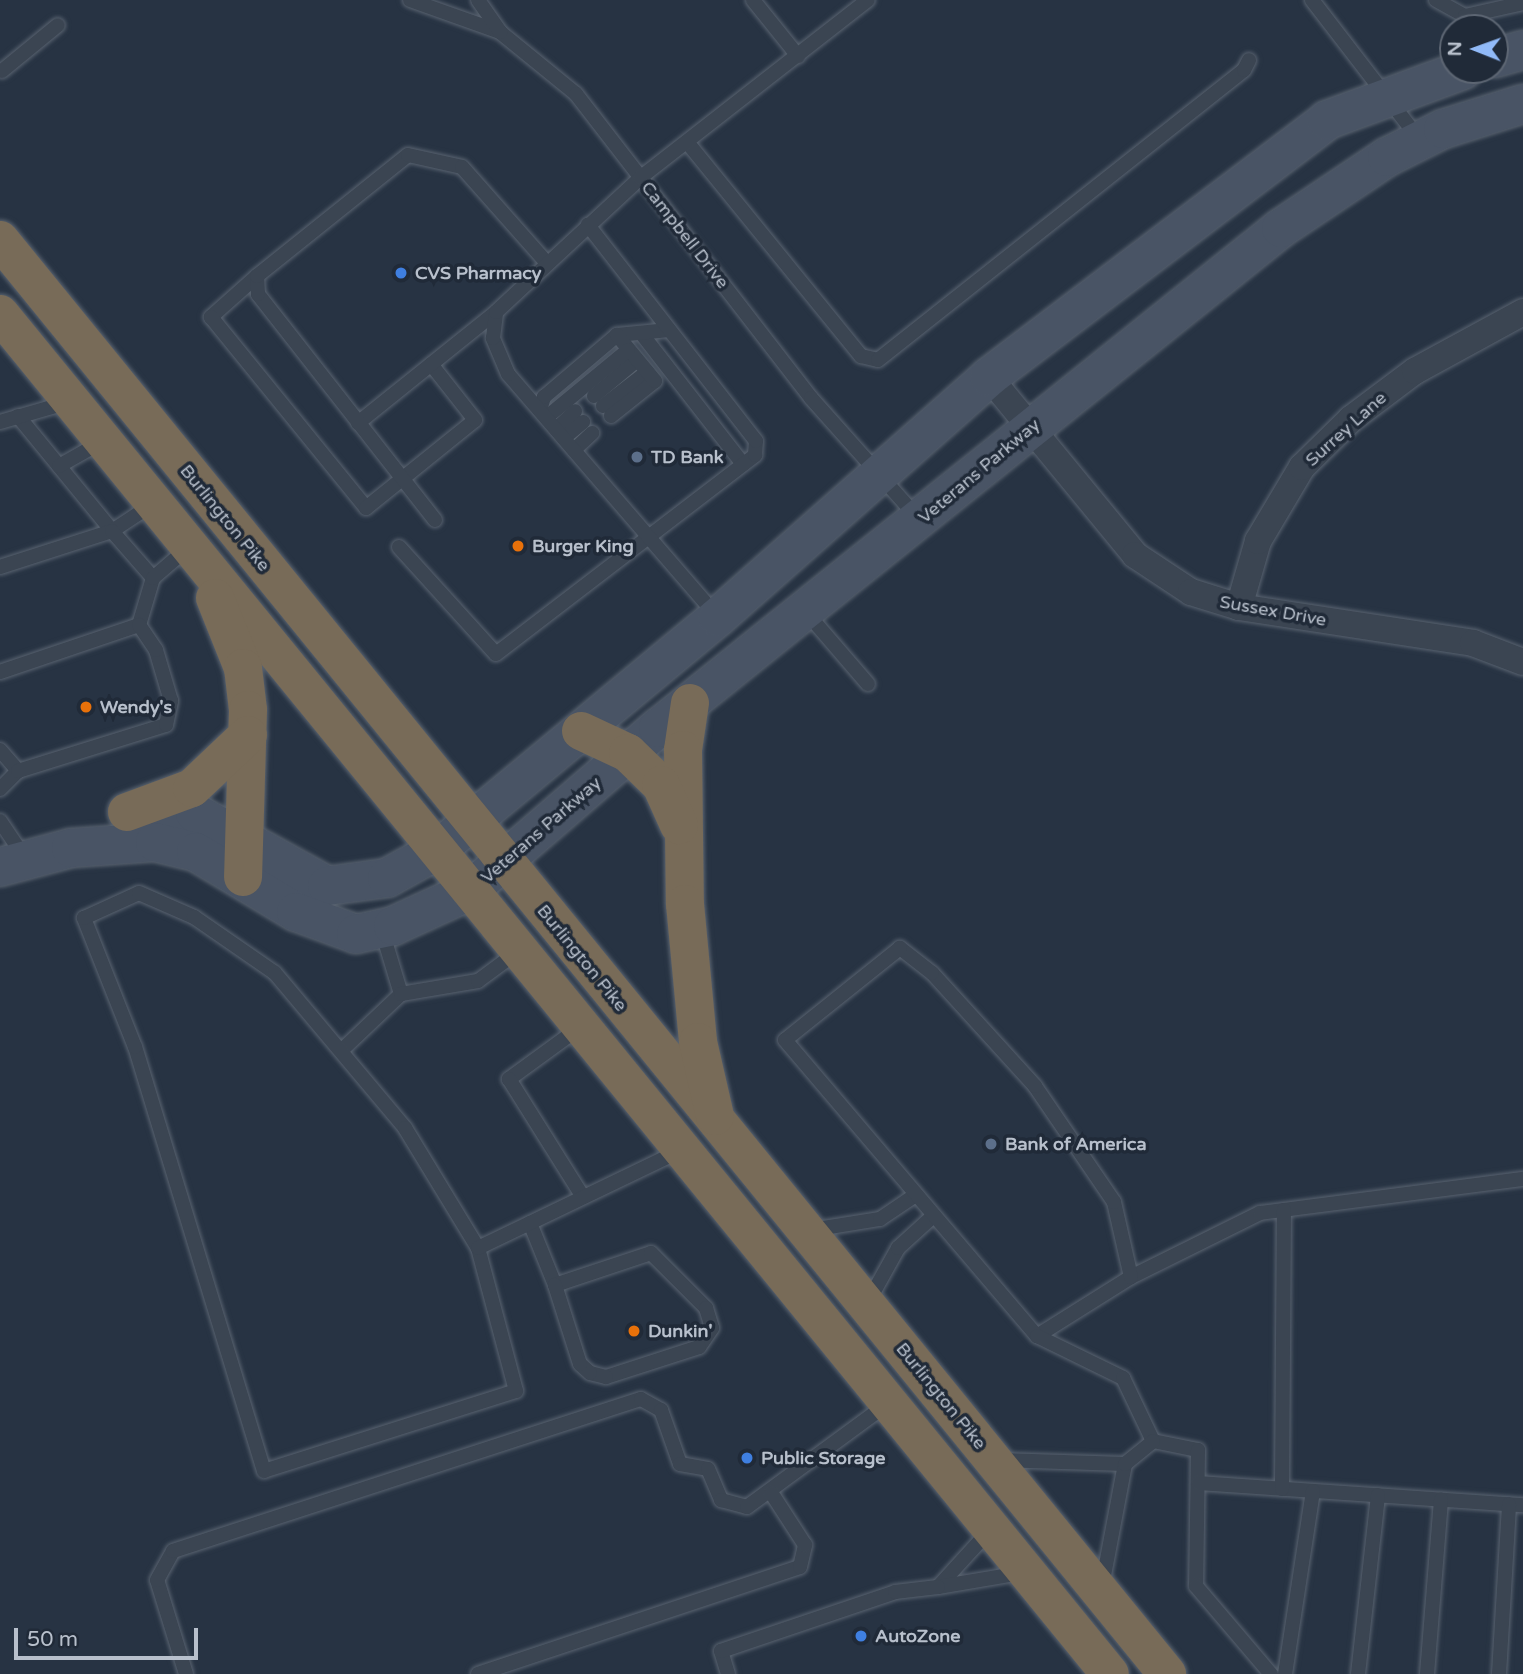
<!DOCTYPE html>
<style>
body{margin:0}
#map{position:relative;width:1523px;height:1674px;overflow:hidden;background:#273343;font-family:"Varela Round",sans-serif}
div>[style]{position:absolute}
[style*='--x']{left:calc(var(--x)*1px);top:calc(var(--y)*1px);width:calc(var(--w)*1px);rotate:calc(var(--a)*1deg)}
.roads{filter:drop-shadow(0 0 2px #596370) drop-shadow(0 0 2px #596370)}
.lane>*{height:14px;margin:-7px;padding:0 7px;transform-origin:7px;border-radius:7px;background:#3b4552}
.street>*{height:26px;margin:-13px;padding:0 13px;transform-origin:13px;border-radius:13px;background:#3b4552}
.secondary>*{height:38px;margin:-19px;padding:0 19px;transform-origin:19px;border-radius:19px;background:#495465}
.highway>*{height:38px;margin:-19px;padding:0 19px;transform-origin:19px;border-radius:19px;background:#786b58}
.dots>*{width:19px;height:19px;translate:-50% -50%;box-sizing:border-box;border:4px solid #202a38;border-radius:50%}
span{translate:-50% -50%;white-space:nowrap;text-align:center;line-height:1.15;-webkit-text-stroke:7px #202a38;paint-order:stroke}
.street-label{font-size:18px;color:#b8c0cc}
.poi-label{font-size:18px;color:#b8c0cc;font-weight:700}
.left{translate:0 -50%;text-align:left}
.north{position:absolute;left:1439px;top:14px;width:70px;height:70px;box-sizing:border-box;background:#202a38;border:2px solid #5d6673;border-radius:50%;rotate:271deg;font-size:19px;font-weight:700;line-height:28px;text-align:center;color:#b8c0cc}
.north::after{content:'';display:block;margin:auto;width:24px;height:32px;background:#91baf8;clip-path:polygon(50% 0,100% 100%,50% 72%,0 100%)}
.scale{position:absolute;left:14px;top:1628px;width:184px;height:32px;box-sizing:border-box;border:4px solid #b8c0cc;border-top:0;padding-left:9px;font-size:21px;line-height:24px;white-space:nowrap;color:#b8c0cc;-webkit-text-stroke:5px #202a38;paint-order:stroke}
</style>
<div id="map">
<div class="roads">
<div class="lane">
<div style="--x:410;--y:0;--w:96;--a:19.6"></div>
<div style="--x:500;--y:32;--w:98;--a:39.2"></div>
<div style="--x:576;--y:94;--w:384;--a:52.3"></div>
<div style="--x:811;--y:398;--w:161;--a:48.3"></div>
<div style="--x:478;--y:0;--w:39;--a:55"></div>
<div style="--x:753;--y:0;--w:72;--a:51.2"></div>
<div style="--x:1312;--y:0;--w:177;--a:52.4"></div>
<div style="--x:1436;--y:0;--w:33;--a:29"></div>
<div style="--x:1465;--y:16;--w:13;--a:67"></div>
<div style="--x:1465;--y:16;--w:59;--a:-12.6"></div>
<div style="--x:2;--y:71;--w:72;--a:-39.4"></div>
<div style="--x:687;--y:142;--w:276;--a:50.9"></div>
<div style="--x:861;--y:356;--w:17;--a:13"></div>
<div style="--x:878;--y:360;--w:467;--a:-38.4"></div>
<div style="--x:1244;--y:70;--w:11;--a:-63"></div>
<div style="--x:257;--y:276;--w:62;--a:138.3"></div>
<div style="--x:211;--y:317;--w:246;--a:50.9"></div>
<div style="--x:366;--y:508;--w:140;--a:-38.9"></div>
<div style="--x:475;--y:420;--w:71;--a:-128.2"></div>
<div style="--x:641;--y:333;--w:166;--a:52.1"></div>
<div style="--x:594;--y:396;--w:56;--a:-39.9"></div>
<div style="--x:603;--y:406;--w:56;--a:-37.7"></div>
<div style="--x:540;--y:410;--w:14;--a:-73"></div>
<div style="--x:544;--y:397;--w:96;--a:-40.3"></div>
<div style="--x:617;--y:335;--w:52;--a:-5.5"></div>
<div style="--x:18;--y:416;--w:149;--a:50.7"></div>
<div style="--x:112;--y:531;--w:49;--a:-33.4"></div>
<div style="--x:611;--y:416;--w:56;--a:-38.5"></div>
<div style="--x:655;--y:381;--w:60;--a:-129.6"></div>
<div style="--x:547;--y:417;--w:105;--a:-39.6"></div>
<div style="--x:0;--y:422;--w:72;--a:-16.2"></div>
<div style="--x:358;--y:423;--w:177;--a:-38.8"></div>
<div style="--x:556;--y:429;--w:26;--a:-43"></div>
<div style="--x:564;--y:438;--w:25;--a:-40"></div>
<div style="--x:574;--y:450;--w:25;--a:-43"></div>
<div style="--x:59;--y:466;--w:51;--a:-29.6"></div>
<div style="--x:435;--y:520;--w:287;--a:-128.1"></div>
<div style="--x:258;--y:294;--w:18;--a:-93"></div>
<div style="--x:257;--y:276;--w:193;--a:-38.7"></div>
<div style="--x:408;--y:155;--w:55;--a:12.5"></div>
<div style="--x:462;--y:167;--w:127;--a:48.5"></div>
<div style="--x:399;--y:547;--w:144;--a:47.8"></div>
<div style="--x:496;--y:654;--w:327;--a:-37.5"></div>
<div style="--x:755;--y:455;--w:14;--a:-86"></div>
<div style="--x:756;--y:441;--w:274;--a:-127.9"></div>
<div style="--x:0;--y:567;--w:118;--a:-17.8"></div>
<div style="--x:112;--y:531;--w:62;--a:48.9"></div>
<div style="--x:806;--y:612;--w:95;--a:49.3"></div>
<div style="--x:716;--y:615;--w:318;--a:-130.8"></div>
<div style="--x:508;--y:374;--w:39;--a:-113"></div>
<div style="--x:493;--y:338;--w:26;--a:-83"></div>
<div style="--x:496;--y:312;--w:197;--a:-42.9"></div>
<div style="--x:640;--y:178;--w:289;--a:-38"></div>
<div style="--x:139;--y:625;--w:49;--a:-73.4"></div>
<div style="--x:153;--y:578;--w:48;--a:-40.7"></div>
<div style="--x:0;--y:672;--w:147;--a:-18.7"></div>
<div style="--x:0;--y:750;--w:28;--a:49"></div>
<div style="--x:0;--y:789;--w:25;--a:-45"></div>
<div style="--x:18;--y:771;--w:155;--a:-17.3"></div>
<div style="--x:166;--y:725;--w:25;--a:-78"></div>
<div style="--x:171;--y:701;--w:53;--a:-106.4"></div>
<div style="--x:156;--y:650;--w:30;--a:-124"></div>
<div style="--x:0;--y:821;--w:45;--a:56"></div>
<div style="--x:382;--y:931;--w:66;--a:73.2"></div>
<div style="--x:579;--y:1028;--w:87;--a:143.9"></div>
<div style="--x:509;--y:1079;--w:139;--a:57.9"></div>
<div style="--x:342;--y:1050;--w:81;--a:-43.5"></div>
<div style="--x:401;--y:994;--w:78;--a:-9.6"></div>
<div style="--x:478;--y:981;--w:49;--a:-36.6"></div>
<div style="--x:530;--y:1223;--w:67;--a:68"></div>
<div style="--x:555;--y:1285;--w:101;--a:-18.4"></div>
<div style="--x:651;--y:1253;--w:78;--a:45"></div>
<div style="--x:706;--y:1308;--w:21;--a:73"></div>
<div style="--x:712;--y:1328;--w:23;--a:124"></div>
<div style="--x:699;--y:1347;--w:98;--a:162.1"></div>
<div style="--x:606;--y:1377;--w:16;--a:-166"></div>
<div style="--x:590;--y:1373;--w:13;--a:-138"></div>
<div style="--x:580;--y:1364;--w:83;--a:-107.6"></div>
<div style="--x:811;--y:1230;--w:70;--a:-9.1"></div>
<div style="--x:880;--y:1219;--w:40;--a:-34"></div>
<div style="--x:478;--y:1248;--w:148;--a:75.1"></div>
<div style="--x:516;--y:1391;--w:264;--a:162.4"></div>
<div style="--x:264;--y:1471;--w:443;--a:-106.9"></div>
<div style="--x:135;--y:1047;--w:139;--a:-111.6"></div>
<div style="--x:84;--y:918;--w:60;--a:-24.4"></div>
<div style="--x:139;--y:893;--w:60;--a:23.6"></div>
<div style="--x:194;--y:917;--w:98;--a:34.7"></div>
<div style="--x:275;--y:973;--w:202;--a:50"></div>
<div style="--x:405;--y:1128;--w:140;--a:58.7"></div>
<div style="--x:478;--y:1248;--w:224;--a:-25.7"></div>
<div style="--x:1131;--y:1277;--w:144;--a:-26.4"></div>
<div style="--x:1260;--y:1213;--w:265;--a:-7.4"></div>
<div style="--x:868;--y:1302;--w:62;--a:-60.9"></div>
<div style="--x:898;--y:1248;--w:45;--a:-42.3"></div>
<div style="--x:1037;--y:1336;--w:111;--a:-32.1"></div>
<div style="--x:1131;--y:1277;--w:77;--a:-102.8"></div>
<div style="--x:1114;--y:1202;--w:140;--a:-124.3"></div>
<div style="--x:1035;--y:1086;--w:153;--a:-132.3"></div>
<div style="--x:932;--y:973;--w:41;--a:-142"></div>
<div style="--x:900;--y:948;--w:147;--a:141.3"></div>
<div style="--x:785;--y:1040;--w:389;--a:49.6"></div>
<div style="--x:1037;--y:1336;--w:96;--a:26"></div>
<div style="--x:1123;--y:1378;--w:70;--a:64.5"></div>
<div style="--x:1153;--y:1441;--w:46;--a:11.3"></div>
<div style="--x:1198;--y:1450;--w:136;--a:90.8"></div>
<div style="--x:1196;--y:1586;--w:116;--a:49.6"></div>
<div style="--x:1000;--y:1460;--w:125;--a:1.8"></div>
<div style="--x:1198;--y:1483;--w:326;--a:3.9"></div>
<div style="--x:1282;--y:1489;--w:279;--a:-89.6"></div>
<div style="--x:990;--y:1530;--w:77;--a:132.4"></div>
<div style="--x:938;--y:1587;--w:85;--a:-9.5"></div>
<div style="--x:1102;--y:1586;--w:124;--a:-79.3"></div>
<div style="--x:1125;--y:1464;--w:36;--a:-39"></div>
<div style="--x:186;--y:1674;--w:98;--a:-107.1"></div>
<div style="--x:157;--y:1580;--w:33;--a:-61"></div>
<div style="--x:173;--y:1551;--w:492;--a:-18"></div>
<div style="--x:641;--y:1399;--w:23;--a:29"></div>
<div style="--x:661;--y:1410;--w:57;--a:70.6"></div>
<div style="--x:680;--y:1464;--w:28;--a:10"></div>
<div style="--x:708;--y:1469;--w:34;--a:67"></div>
<div style="--x:721;--y:1500;--w:27;--a:15"></div>
<div style="--x:747;--y:1507;--w:174;--a:-36.3"></div>
<div style="--x:478;--y:1674;--w:339;--a:-18.4"></div>
<div style="--x:800;--y:1567;--w:23;--a:-77"></div>
<div style="--x:805;--y:1545;--w:61;--a:-122.9"></div>
<div style="--x:728;--y:1674;--w:24;--a:-107"></div>
<div style="--x:721;--y:1651;--w:184;--a:-18.7"></div>
<div style="--x:895;--y:1592;--w:43;--a:-6.6"></div>
<div style="--x:1285;--y:1674;--w:185;--a:-81.3"></div>
<div style="--x:1358;--y:1674;--w:180;--a:-83.6"></div>
<div style="--x:1427;--y:1674;--w:175;--a:-85.4"></div>
<div style="--x:1499;--y:1674;--w:170;--a:-86.6"></div>
</div>
<div class="street">
<div style="--x:989;--y:377;--w:230;--a:50.6"></div>
<div style="--x:1135;--y:555;--w:67;--a:33.5"></div>
<div style="--x:1191;--y:592;--w:50;--a:17.4"></div>
<div style="--x:1239;--y:607;--w:237;--a:8.7"></div>
<div style="--x:1473;--y:643;--w:53;--a:20.8"></div>
<div style="--x:1239;--y:607;--w:69;--a:-73.9"></div>
<div style="--x:1258;--y:541;--w:86;--a:-59.3"></div>
<div style="--x:1302;--y:467;--w:69;--a:-44.4"></div>
<div style="--x:1351;--y:419;--w:80;--a:-36.9"></div>
<div style="--x:1415;--y:371;--w:123;--a:-28.6"></div>
</div>
<div class="secondary">
<div style="--x:1495;--y:58;--w:29;--a:-16"></div>
<div style="--x:130;--y:812;--w:65;--a:0.9"></div>
<div style="--x:195;--y:813;--w:151;--a:28.9"></div>
<div style="--x:327;--y:886;--w:61;--a:-7.6"></div>
<div style="--x:387;--y:878;--w:56;--a:-28.9"></div>
<div style="--x:436;--y:851;--w:366;--a:-39.7"></div>
<div style="--x:718;--y:617;--w:362;--a:-41.5"></div>
<div style="--x:989;--y:377;--w:425;--a:-37.2"></div>
<div style="--x:1327;--y:120;--w:145;--a:-20.2"></div>
<div style="--x:0;--y:867;--w:73;--a:-15"></div>
<div style="--x:71;--y:848;--w:84;--a:-4.1"></div>
<div style="--x:155;--y:842;--w:42;--a:13.7"></div>
<div style="--x:196;--y:852;--w:117;--a:31"></div>
<div style="--x:296;--y:912;--w:64;--a:20.1"></div>
<div style="--x:356;--y:934;--w:38;--a:-12"></div>
<div style="--x:393;--y:926;--w:84;--a:-24.7"></div>
<div style="--x:469;--y:891;--w:250;--a:-40.8"></div>
<div style="--x:658;--y:728;--w:799;--a:-38.75"></div>
<div style="--x:1281;--y:228;--w:128;--a:-33.8"></div>
<div style="--x:1387;--y:157;--w:63;--a:-26.6"></div>
<div style="--x:1443;--y:129;--w:84;--a:-17.4"></div>
</div>
<div class="highway">
<div style="--x:0;--y:240;--w:1849;--a:50.86"></div>
<div style="--x:0;--y:314;--w:1755;--a:50.78"></div>
<div style="--x:215;--y:598;--w:75;--a:68.2"></div>
<div style="--x:243;--y:668;--w:42;--a:83.2"></div>
<div style="--x:248;--y:710;--w:167;--a:91.7"></div>
<div style="--x:690;--y:703;--w:48;--a:98.5"></div>
<div style="--x:683;--y:750;--w:154;--a:89.3"></div>
<div style="--x:685;--y:904;--w:139;--a:84.6"></div>
<div style="--x:698;--y:1042;--w:76;--a:77.1"></div>
<div style="--x:581;--y:731;--w:52;--a:25.1"></div>
<div style="--x:628;--y:753;--w:46;--a:44.1"></div>
<div style="--x:661;--y:785;--w:44;--a:65.8"></div>
<div style="--x:127;--y:812;--w:69;--a:-20.3"></div>
<div style="--x:192;--y:788;--w:77;--a:-43.4"></div>
</div>
</div>
<div class="dots">
<div style="left:401px;top:273px;background:#3f7fe0"></div>
<div style="left:637px;top:457px;background:#5c6f8a"></div>
<div style="left:518px;top:546px;background:#e8710a"></div>
<div style="left:86px;top:707px;background:#e8710a"></div>
<div style="left:991px;top:1144px;background:#5c6f8a"></div>
<div style="left:634px;top:1331px;background:#e8710a"></div>
<div style="left:747px;top:1458px;background:#3f7fe0"></div>
<div style="left:861px;top:1636px;background:#3f7fe0"></div>
</div>
<div class="street-label">
<span style="left:685px;top:235px;rotate:52deg">Campbell Drive</span>
<span style="left:1346px;top:429px;rotate:-42deg">Surrey Lane</span>
<span style="left:979px;top:471px;rotate:-40deg">Veterans Parkway</span>
<span style="left:225px;top:518px;rotate:51deg">Burlington Pike</span>
<span style="left:1273px;top:611px;rotate:10deg">Sussex Drive</span>
<span style="left:541px;top:830px;rotate:-41deg">Veterans Parkway</span>
<span style="left:582px;top:958px;rotate:51deg">Burlington Pike</span>
<span style="left:941px;top:1396px;rotate:51deg">Burlington Pike</span>
</div>
<div class="poi-label">
<span class="left" style="left:415px;top:273px">CVS Pharmacy</span>
<span class="left" style="left:651px;top:457px">TD Bank</span>
<span class="left" style="left:532px;top:546px">Burger King</span>
<span class="left" style="left:100px;top:707px">Wendy's</span>
<span class="left" style="left:1005px;top:1144px">Bank of America</span>
<span class="left" style="left:648px;top:1331px">Dunkin'</span>
<span class="left" style="left:761px;top:1458px">Public Storage</span>
<span class="left" style="left:875px;top:1636px">AutoZone</span>
</div>
<div class="north">N</div>
<div class="scale">50 m</div>
</div>
